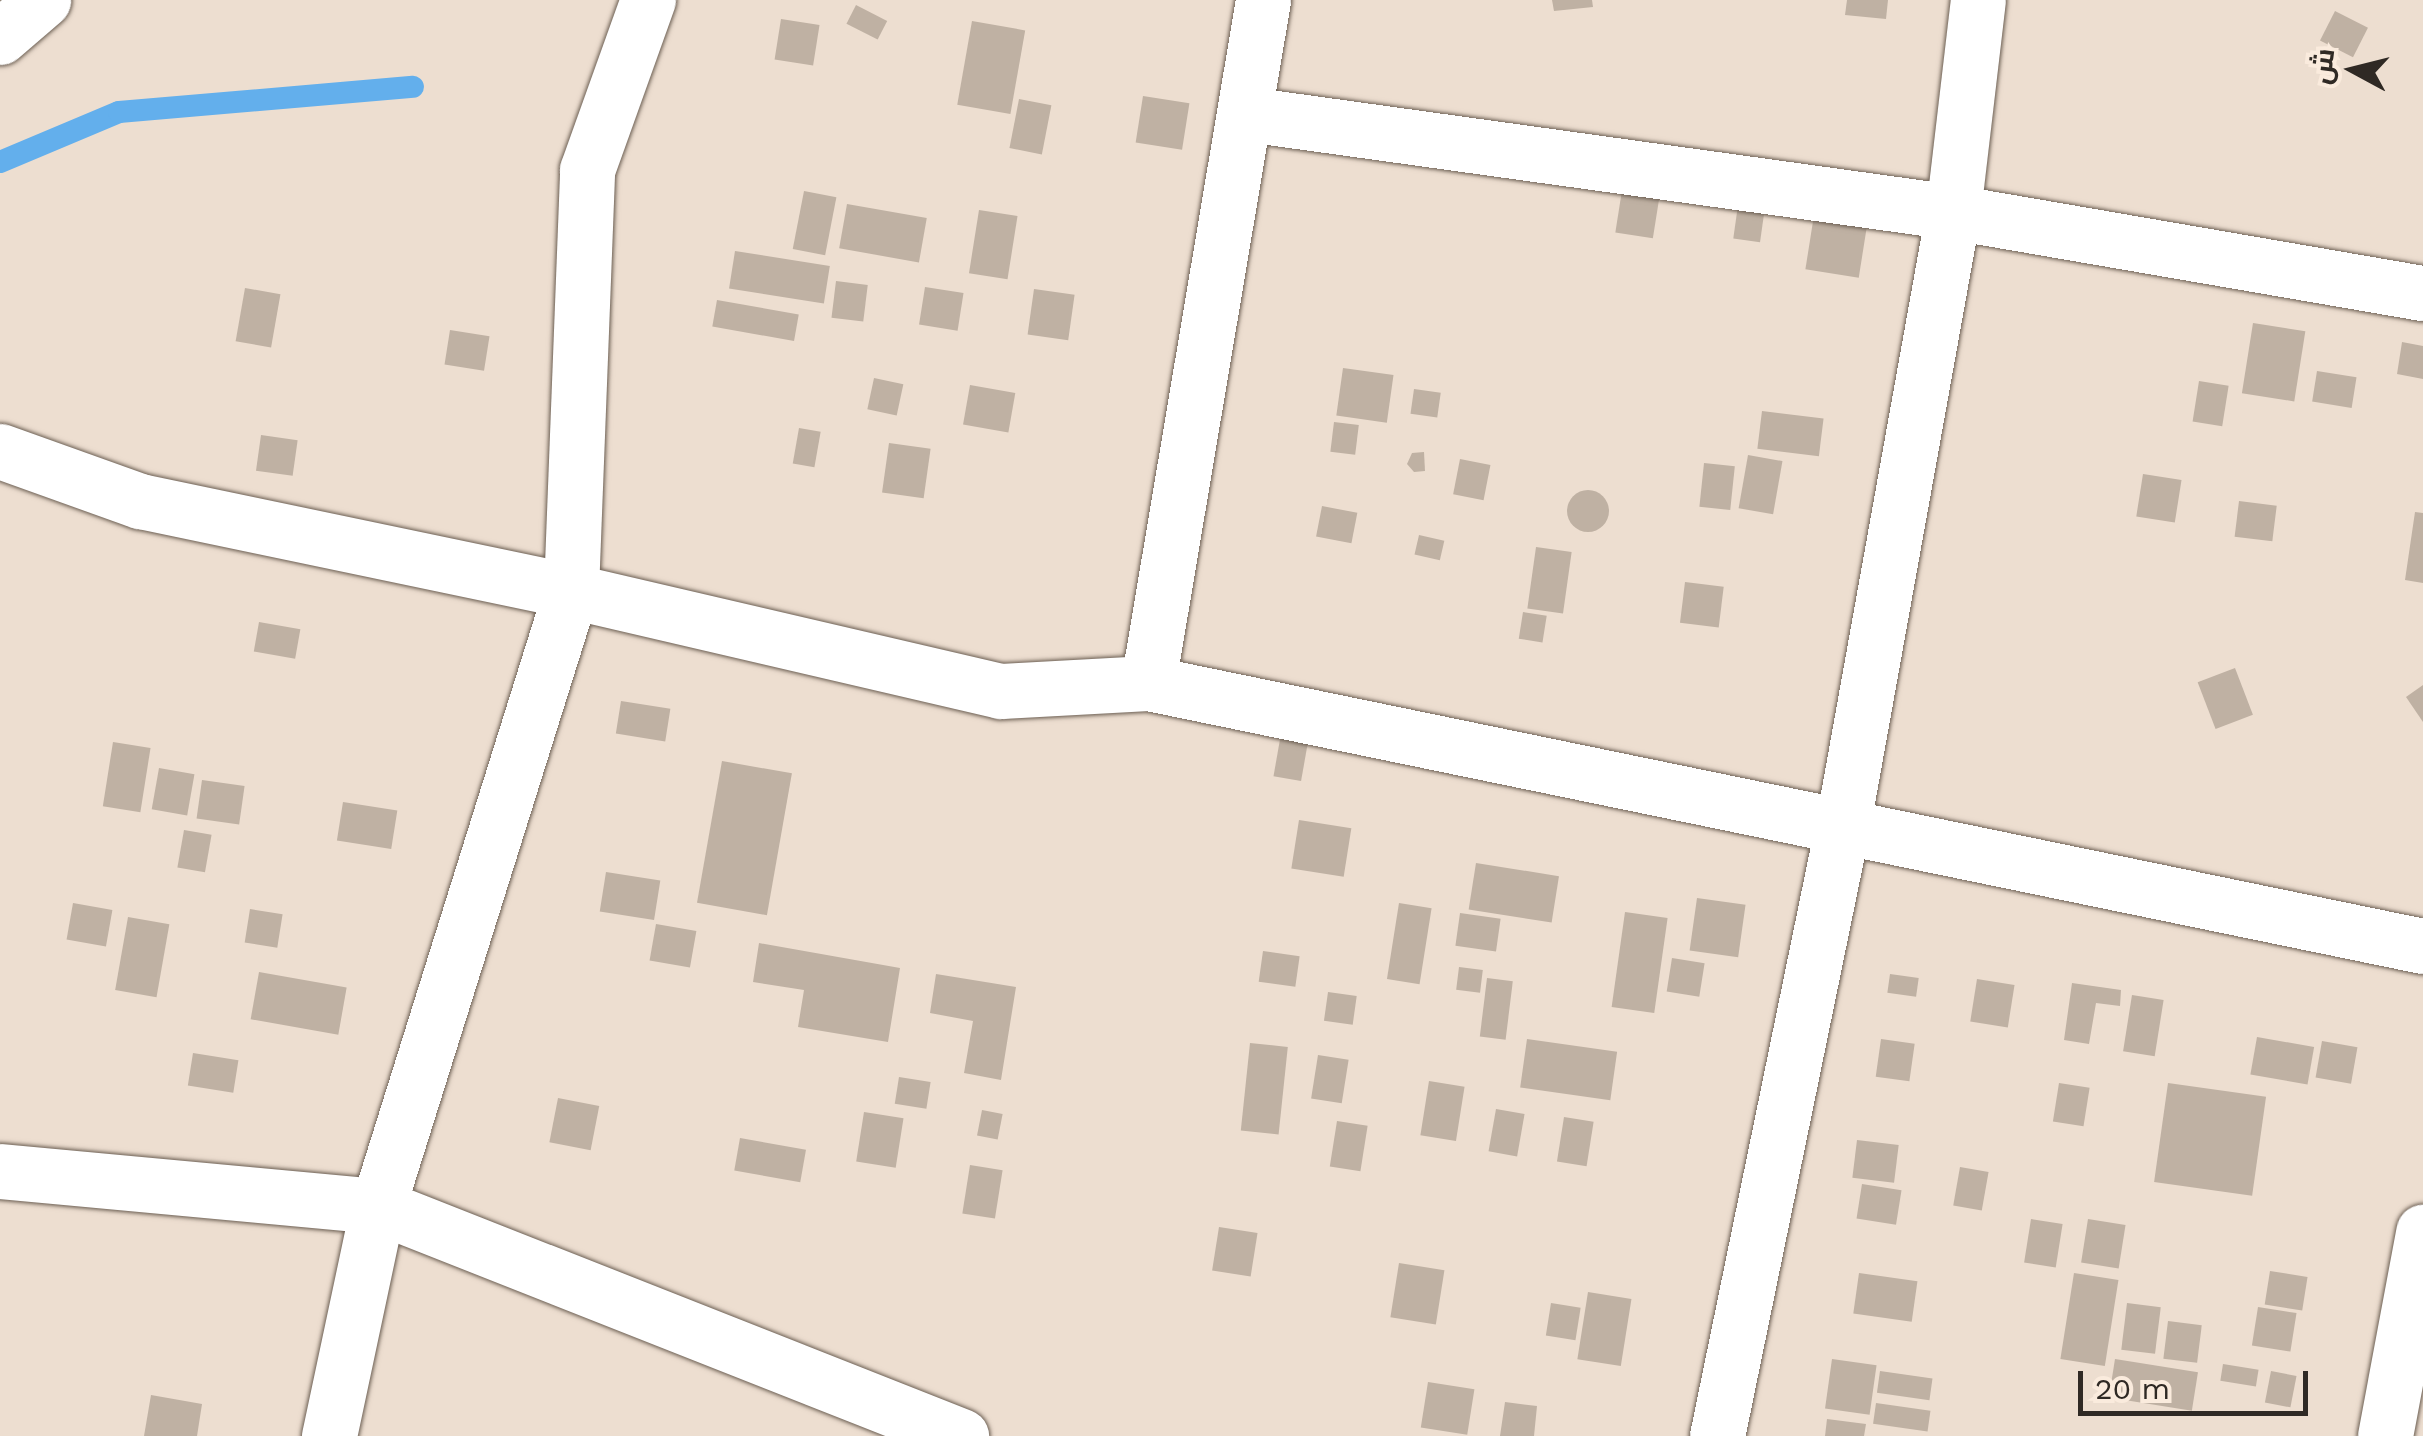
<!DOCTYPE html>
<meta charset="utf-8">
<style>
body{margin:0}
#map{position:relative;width:2423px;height:1436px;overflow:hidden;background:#edded0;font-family:"Work Sans",Cairo,sans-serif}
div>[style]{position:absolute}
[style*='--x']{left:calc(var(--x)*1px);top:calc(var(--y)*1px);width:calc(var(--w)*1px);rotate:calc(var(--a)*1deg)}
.stream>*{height:22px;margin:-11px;padding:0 11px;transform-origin:11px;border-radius:11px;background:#63afec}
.building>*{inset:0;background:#bfb1a3;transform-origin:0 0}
.round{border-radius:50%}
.roads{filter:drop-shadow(0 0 2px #6c5f53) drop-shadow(0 0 2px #6c5f53)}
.minor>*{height:55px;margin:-27.5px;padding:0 27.5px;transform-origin:27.5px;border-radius:27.5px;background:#fff}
span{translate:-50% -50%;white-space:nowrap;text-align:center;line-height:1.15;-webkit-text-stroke:9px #faebdd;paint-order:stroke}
.north{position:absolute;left:2303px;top:20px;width:100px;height:100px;-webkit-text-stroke:8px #faebdd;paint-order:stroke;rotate:277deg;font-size:28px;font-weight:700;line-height:40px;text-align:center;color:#2f2924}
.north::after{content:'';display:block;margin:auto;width:35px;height:45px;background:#2f2924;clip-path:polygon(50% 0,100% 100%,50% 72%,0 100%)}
.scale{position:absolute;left:2078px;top:1371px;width:230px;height:45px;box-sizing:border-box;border:5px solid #2f2924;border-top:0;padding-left:12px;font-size:30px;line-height:35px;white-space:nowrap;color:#2f2924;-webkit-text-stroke:8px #faebdd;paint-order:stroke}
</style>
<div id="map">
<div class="stream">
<div style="--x:0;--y:162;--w:129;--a:-22.8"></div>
<div style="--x:119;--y:112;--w:295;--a:-4.9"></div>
</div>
<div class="building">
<div style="clip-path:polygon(1552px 0,1592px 0,1593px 7px,1554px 11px)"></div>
<div style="clip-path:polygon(1847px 0,1888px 0,1886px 19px,1845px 15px)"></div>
<div style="left:856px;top:5px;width:35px;height:21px;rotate:27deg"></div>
<div style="left:2335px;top:11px;width:37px;height:33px;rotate:27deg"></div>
<div style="left:781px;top:19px;width:39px;height:41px;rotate:9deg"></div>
<div style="left:972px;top:21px;width:54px;height:85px;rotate:10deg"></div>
<div style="left:1143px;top:96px;width:47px;height:47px;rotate:9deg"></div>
<div style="left:1019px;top:99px;width:33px;height:50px;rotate:11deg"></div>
<div style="left:1623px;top:184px;width:38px;height:49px;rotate:9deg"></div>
<div style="left:804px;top:191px;width:33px;height:59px;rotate:11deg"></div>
<div style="left:1739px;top:198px;width:27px;height:41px;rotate:8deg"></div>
<div style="left:847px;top:204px;width:81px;height:45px;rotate:10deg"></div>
<div style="left:979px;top:210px;width:39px;height:64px;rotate:9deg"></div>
<div style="left:1814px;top:215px;width:54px;height:55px;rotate:9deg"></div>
<div style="left:735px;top:251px;width:96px;height:38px;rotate:9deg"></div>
<div style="left:836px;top:281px;width:32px;height:37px;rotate:7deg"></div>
<div style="left:925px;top:287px;width:39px;height:38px;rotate:9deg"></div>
<div style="left:245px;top:288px;width:36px;height:54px;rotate:10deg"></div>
<div style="left:1034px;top:289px;width:41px;height:46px;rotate:8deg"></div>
<div style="left:717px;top:300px;width:83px;height:27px;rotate:10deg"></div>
<div style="left:2253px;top:323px;width:53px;height:71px;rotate:9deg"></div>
<div style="left:450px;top:330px;width:40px;height:35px;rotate:9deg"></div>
<div style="clip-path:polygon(2402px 342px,2423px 346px,2423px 379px,2397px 374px)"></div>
<div style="left:1343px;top:368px;width:51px;height:48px;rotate:8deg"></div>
<div style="left:2317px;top:371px;width:40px;height:31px;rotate:9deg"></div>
<div style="left:874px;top:378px;width:30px;height:32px;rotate:12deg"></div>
<div style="left:2199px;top:381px;width:30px;height:41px;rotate:9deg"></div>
<div style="left:970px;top:385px;width:46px;height:40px;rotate:10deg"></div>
<div style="left:1414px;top:389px;width:27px;height:25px;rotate:8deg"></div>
<div style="left:1762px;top:411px;width:62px;height:38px;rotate:7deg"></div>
<div style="left:1334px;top:422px;width:25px;height:30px;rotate:7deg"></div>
<div style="left:799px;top:428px;width:22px;height:36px;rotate:10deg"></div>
<div style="left:261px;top:435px;width:37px;height:36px;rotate:8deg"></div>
<div style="left:889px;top:443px;width:42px;height:50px;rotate:8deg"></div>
<div style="clip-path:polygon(1424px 452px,1425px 471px,1414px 472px,1407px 464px,1412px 453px)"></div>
<div style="left:1748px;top:455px;width:35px;height:54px;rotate:10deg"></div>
<div style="left:1460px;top:459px;width:31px;height:36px;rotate:11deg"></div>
<div style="left:1704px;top:463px;width:31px;height:44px;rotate:6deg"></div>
<div style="left:2143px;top:474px;width:39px;height:43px;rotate:9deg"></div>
<div class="round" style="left:1567px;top:490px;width:42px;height:42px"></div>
<div style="left:2239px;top:501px;width:38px;height:36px;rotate:7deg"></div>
<div style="left:1322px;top:506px;width:36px;height:31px;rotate:11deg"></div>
<div style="clip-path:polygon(2415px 512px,2423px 513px,2423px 583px,2405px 580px)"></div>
<div style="left:1419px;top:535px;width:26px;height:20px;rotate:13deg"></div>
<div style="left:1536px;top:547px;width:36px;height:62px;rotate:8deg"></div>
<div style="left:1685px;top:582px;width:39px;height:41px;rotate:7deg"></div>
<div style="left:1523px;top:612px;width:24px;height:27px;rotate:9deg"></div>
<div style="left:259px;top:622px;width:42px;height:30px;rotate:10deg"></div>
<div style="left:2235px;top:668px;width:50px;height:40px;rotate:69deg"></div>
<div style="clip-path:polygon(2423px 685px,2423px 722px,2406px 697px)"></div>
<div style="left:621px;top:701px;width:50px;height:33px;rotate:9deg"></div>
<div style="left:1282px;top:728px;width:28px;height:49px;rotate:10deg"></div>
<div style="left:113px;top:742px;width:38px;height:65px;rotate:9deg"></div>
<div style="left:722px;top:761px;width:71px;height:144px;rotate:10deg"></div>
<div style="left:159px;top:768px;width:36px;height:42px;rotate:10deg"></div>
<div style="left:202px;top:780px;width:43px;height:39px;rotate:8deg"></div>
<div style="left:343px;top:802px;width:55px;height:39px;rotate:9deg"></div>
<div style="left:1299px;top:820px;width:53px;height:49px;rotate:9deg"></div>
<div style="left:184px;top:830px;width:28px;height:38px;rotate:10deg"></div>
<div style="left:1476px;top:863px;width:84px;height:47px;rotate:9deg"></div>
<div style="left:606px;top:872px;width:55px;height:40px;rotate:9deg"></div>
<div style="left:1697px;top:898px;width:49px;height:53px;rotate:8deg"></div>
<div style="left:73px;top:903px;width:40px;height:37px;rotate:10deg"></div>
<div style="left:1399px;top:903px;width:33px;height:77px;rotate:9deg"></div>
<div style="left:250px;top:909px;width:33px;height:34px;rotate:9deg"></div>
<div style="left:1625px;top:912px;width:43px;height:96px;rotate:8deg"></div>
<div style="left:1460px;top:913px;width:41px;height:33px;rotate:8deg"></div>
<div style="left:128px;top:917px;width:42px;height:74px;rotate:10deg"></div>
<div style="left:656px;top:924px;width:41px;height:37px;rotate:10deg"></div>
<div style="clip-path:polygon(759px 943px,900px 968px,888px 1042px,798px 1027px,804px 990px,753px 982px)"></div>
<div style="left:1263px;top:951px;width:37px;height:31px;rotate:8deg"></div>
<div style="left:1672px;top:958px;width:33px;height:34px;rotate:9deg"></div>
<div style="left:1459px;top:967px;width:24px;height:23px;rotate:7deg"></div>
<div style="left:259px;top:972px;width:89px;height:48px;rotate:10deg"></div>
<div style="clip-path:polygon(936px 974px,1016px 987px,1001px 1080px,964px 1073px,973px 1021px,930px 1013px)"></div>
<div style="left:1890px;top:974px;width:29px;height:19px;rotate:8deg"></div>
<div style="left:1487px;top:978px;width:26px;height:59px;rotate:7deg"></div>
<div style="left:1977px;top:979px;width:38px;height:43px;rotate:9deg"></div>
<div style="clip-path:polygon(2072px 983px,2121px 990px,2120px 1006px,2096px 1003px,2089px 1044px,2064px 1040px)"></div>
<div style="left:1328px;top:992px;width:29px;height:29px;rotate:8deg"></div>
<div style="left:2132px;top:995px;width:32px;height:57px;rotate:9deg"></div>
<div style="left:2257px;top:1037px;width:58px;height:38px;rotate:10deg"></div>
<div style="left:1527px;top:1039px;width:91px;height:49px;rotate:8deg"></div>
<div style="left:1881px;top:1039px;width:34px;height:38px;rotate:8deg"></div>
<div style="left:2322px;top:1041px;width:36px;height:37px;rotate:10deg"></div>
<div style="left:1250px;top:1043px;width:38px;height:88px;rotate:6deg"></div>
<div style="left:193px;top:1053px;width:46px;height:33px;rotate:9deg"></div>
<div style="left:1318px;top:1055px;width:31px;height:44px;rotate:9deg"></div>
<div style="left:899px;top:1077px;width:32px;height:27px;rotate:9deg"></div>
<div style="left:1429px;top:1081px;width:36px;height:55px;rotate:9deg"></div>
<div style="left:2059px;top:1083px;width:31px;height:39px;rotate:9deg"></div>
<div style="left:2168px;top:1083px;width:99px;height:100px;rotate:8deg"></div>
<div style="left:558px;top:1098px;width:42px;height:45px;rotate:11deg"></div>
<div style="left:1496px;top:1109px;width:29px;height:43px;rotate:10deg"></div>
<div style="left:982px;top:1110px;width:21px;height:26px;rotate:11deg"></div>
<div style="left:864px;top:1112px;width:40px;height:50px;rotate:9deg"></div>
<div style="left:1564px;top:1117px;width:30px;height:45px;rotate:9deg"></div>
<div style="left:1337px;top:1121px;width:31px;height:46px;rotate:9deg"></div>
<div style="left:740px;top:1138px;width:67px;height:33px;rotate:10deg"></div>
<div style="left:1857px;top:1140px;width:42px;height:38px;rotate:7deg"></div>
<div style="left:970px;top:1165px;width:33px;height:49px;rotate:9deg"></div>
<div style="left:1960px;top:1167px;width:29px;height:39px;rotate:10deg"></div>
<div style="left:1862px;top:1184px;width:40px;height:35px;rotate:9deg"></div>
<div style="left:2031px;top:1219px;width:32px;height:44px;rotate:9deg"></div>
<div style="left:2088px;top:1219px;width:38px;height:44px;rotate:9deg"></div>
<div style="left:1219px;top:1227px;width:39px;height:44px;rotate:9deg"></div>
<div style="left:1399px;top:1263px;width:46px;height:55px;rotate:9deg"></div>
<div style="left:2270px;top:1271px;width:38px;height:34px;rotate:9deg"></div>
<div style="left:1859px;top:1273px;width:59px;height:41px;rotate:8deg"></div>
<div style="left:2074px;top:1273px;width:45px;height:87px;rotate:9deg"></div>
<div style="left:1588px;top:1292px;width:44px;height:68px;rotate:9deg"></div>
<div style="left:1551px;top:1303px;width:30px;height:33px;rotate:9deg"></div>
<div style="left:2127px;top:1303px;width:34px;height:47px;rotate:7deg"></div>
<div style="left:2258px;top:1307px;width:39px;height:39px;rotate:9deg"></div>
<div style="left:2168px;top:1321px;width:34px;height:38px;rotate:7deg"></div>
<div style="left:1832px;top:1359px;width:45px;height:50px;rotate:8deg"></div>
<div style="left:2115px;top:1359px;width:84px;height:39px;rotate:9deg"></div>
<div style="left:2223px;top:1364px;width:36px;height:17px;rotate:9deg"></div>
<div style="left:1880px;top:1371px;width:53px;height:22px;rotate:8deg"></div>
<div style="left:2271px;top:1371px;width:26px;height:32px;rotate:11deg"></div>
<div style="left:1428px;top:1382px;width:47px;height:46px;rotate:9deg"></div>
<div style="clip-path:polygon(151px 1395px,202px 1404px,197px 1436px,144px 1436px)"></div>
<div style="clip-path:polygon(1505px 1402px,1537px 1406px,1534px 1436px,1500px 1436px)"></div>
<div style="left:1876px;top:1403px;width:55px;height:21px;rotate:8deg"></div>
<div style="clip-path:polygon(1827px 1419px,1866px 1424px,1864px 1436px,1825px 1436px)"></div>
</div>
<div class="roads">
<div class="minor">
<div style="--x:0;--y:37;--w:57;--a:-40.7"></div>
<div style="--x:1247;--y:114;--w:713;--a:7.9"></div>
<div style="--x:1953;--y:212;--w:477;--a:9.8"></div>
<div style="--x:0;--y:451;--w:149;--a:19.7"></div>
<div style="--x:140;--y:501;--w:440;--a:11.8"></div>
<div style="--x:571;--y:591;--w:441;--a:13.1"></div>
<div style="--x:1001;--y:691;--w:147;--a:-3.1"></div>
<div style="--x:1148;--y:683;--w:1302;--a:11.66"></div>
<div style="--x:1148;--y:683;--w:693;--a:-80.44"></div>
<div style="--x:0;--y:1171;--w:380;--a:5.3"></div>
<div style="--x:378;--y:1206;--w:627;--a:21.53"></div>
<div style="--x:329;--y:1436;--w:235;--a:-78"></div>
<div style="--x:378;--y:1206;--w:645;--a:-72.58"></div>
<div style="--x:571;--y:591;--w:421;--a:-87.8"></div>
<div style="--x:587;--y:170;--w:181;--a:-70.3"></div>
<div style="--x:1717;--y:1436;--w:626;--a:-78.38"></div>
<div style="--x:1843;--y:823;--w:621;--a:-79.79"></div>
<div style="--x:1953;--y:212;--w:213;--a:-83.3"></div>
<div style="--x:2385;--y:1436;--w:208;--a:-79.4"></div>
</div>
</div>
<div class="north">ش</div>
<div class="scale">20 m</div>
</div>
